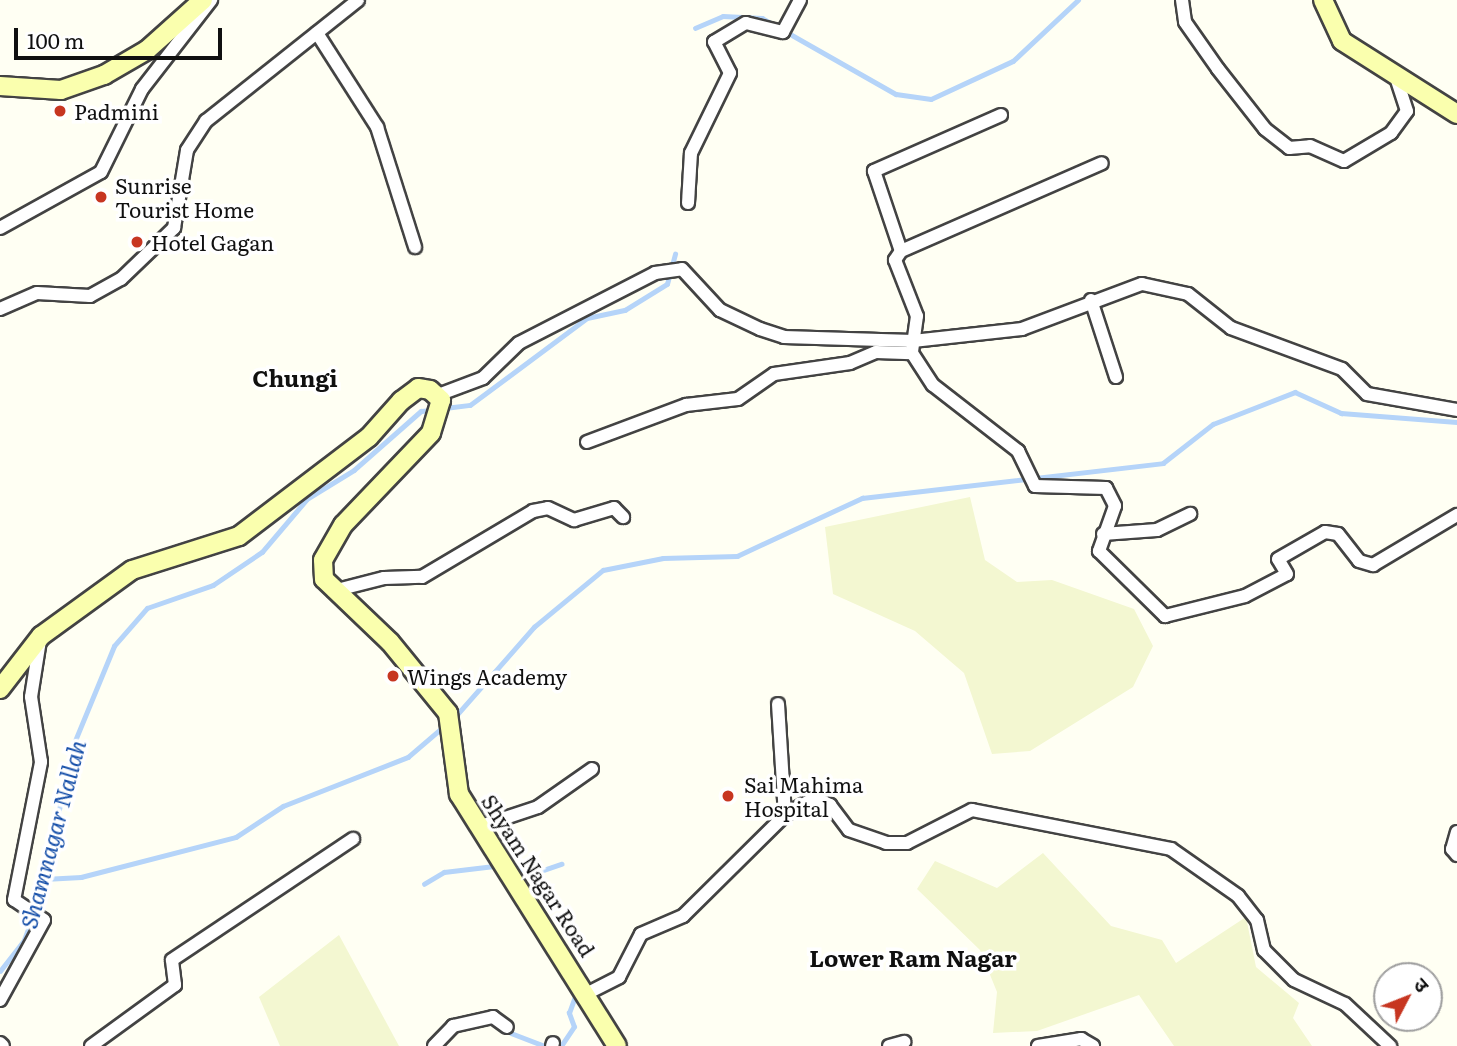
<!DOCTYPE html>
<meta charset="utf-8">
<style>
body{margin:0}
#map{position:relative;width:1457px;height:1046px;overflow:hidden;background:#fffff3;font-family:Literata,"Noto Sans Devanagari",serif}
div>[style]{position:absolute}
.farmland>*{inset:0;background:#f3f7d1}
.stream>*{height:4.5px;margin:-2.25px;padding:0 2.25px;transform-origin:2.25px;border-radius:2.25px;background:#b5d4f9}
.roads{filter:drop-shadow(2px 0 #434343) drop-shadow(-2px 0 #434343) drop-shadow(0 2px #434343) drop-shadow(0 -2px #434343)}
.street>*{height:12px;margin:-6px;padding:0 6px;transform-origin:6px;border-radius:6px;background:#fff}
.secondary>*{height:18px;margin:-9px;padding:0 9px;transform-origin:9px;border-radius:9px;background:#faffae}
.dots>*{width:19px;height:19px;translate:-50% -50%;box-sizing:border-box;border:4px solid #fff;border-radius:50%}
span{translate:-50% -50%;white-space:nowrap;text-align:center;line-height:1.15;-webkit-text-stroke:7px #fff;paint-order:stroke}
.poi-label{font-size:21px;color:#101010}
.left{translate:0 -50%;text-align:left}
.street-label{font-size:21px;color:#101010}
.neighbourhood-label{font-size:23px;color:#101010;font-weight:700}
.water-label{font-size:23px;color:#134da8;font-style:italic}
.north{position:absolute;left:1373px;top:962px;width:70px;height:70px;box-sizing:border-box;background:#fff;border:2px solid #9f9f9f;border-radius:50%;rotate:48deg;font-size:19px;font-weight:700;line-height:28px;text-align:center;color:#101010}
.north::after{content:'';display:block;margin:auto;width:24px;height:32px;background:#c73621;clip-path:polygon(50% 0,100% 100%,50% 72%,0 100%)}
.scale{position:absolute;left:14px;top:28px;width:208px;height:32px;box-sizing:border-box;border:4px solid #101010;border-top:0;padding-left:9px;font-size:21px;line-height:24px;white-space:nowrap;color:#101010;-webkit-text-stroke:5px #fff;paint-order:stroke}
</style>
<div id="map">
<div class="farmland">
<div style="clip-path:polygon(970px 497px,985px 560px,1017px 582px,1052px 580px,1134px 609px,1153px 646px,1133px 687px,1030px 751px,992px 754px,964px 673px,915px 631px,833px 594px,825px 527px)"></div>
<div style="clip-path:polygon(1043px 853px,1111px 926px,1162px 940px,1176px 963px,1246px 917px,1256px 967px,1299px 1003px,1293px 1018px,1312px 1046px,1174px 1046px,1139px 995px,1037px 1031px,993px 1033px,997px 992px,980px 950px,917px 889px,935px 861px,997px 888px)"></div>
<div style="clip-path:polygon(339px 935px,399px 1046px,280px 1046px,259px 997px)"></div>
</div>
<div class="stream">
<div style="left:695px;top:28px;width:30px;rotate:-23deg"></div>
<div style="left:723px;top:16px;width:39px;rotate:3deg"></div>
<div style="left:762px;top:18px;width:154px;rotate:29.6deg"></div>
<div style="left:896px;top:94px;width:35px;rotate:8deg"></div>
<div style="left:931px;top:99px;width:90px;rotate:-24.9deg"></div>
<div style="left:1013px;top:61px;width:89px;rotate:-43.2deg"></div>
<div style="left:445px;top:408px;width:25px;rotate:-7deg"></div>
<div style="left:470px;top:405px;width:146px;rotate:-36.6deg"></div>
<div style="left:587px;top:318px;width:39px;rotate:-12deg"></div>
<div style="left:625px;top:310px;width:49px;rotate:-31.8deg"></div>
<div style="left:667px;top:284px;width:31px;rotate:-75deg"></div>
<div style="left:454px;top:718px;width:121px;rotate:-48.7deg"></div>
<div style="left:534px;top:627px;width:89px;rotate:-39.6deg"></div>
<div style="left:603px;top:570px;width:61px;rotate:-11.3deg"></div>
<div style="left:663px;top:558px;width:74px;rotate:-1.5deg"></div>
<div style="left:737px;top:556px;width:138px;rotate:-24.9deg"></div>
<div style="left:862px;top:498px;width:303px;rotate:-6.6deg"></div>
<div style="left:1163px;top:463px;width:63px;rotate:-38deg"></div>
<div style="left:1213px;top:424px;width:88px;rotate:-21.3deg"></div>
<div style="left:1295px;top:392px;width:51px;rotate:24.5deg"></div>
<div style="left:1341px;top:413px;width:116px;rotate:4.4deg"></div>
<div style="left:512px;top:866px;width:24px;rotate:17deg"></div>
<div style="left:535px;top:873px;width:28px;rotate:-19deg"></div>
<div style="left:44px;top:879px;width:37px;rotate:-3deg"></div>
<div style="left:81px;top:877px;width:160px;rotate:-14.5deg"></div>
<div style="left:236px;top:837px;width:56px;rotate:-33.4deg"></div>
<div style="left:283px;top:806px;width:134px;rotate:-21.4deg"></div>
<div style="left:408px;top:757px;width:48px;rotate:-40.7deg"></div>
<div style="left:424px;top:884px;width:23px;rotate:-31deg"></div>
<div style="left:444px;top:872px;width:50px;rotate:-6.8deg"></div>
<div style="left:0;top:971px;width:39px;rotate:-52deg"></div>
<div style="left:24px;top:940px;width:52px;rotate:-69.8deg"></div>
<div style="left:42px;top:891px;width:146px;rotate:-78.2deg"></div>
<div style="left:72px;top:748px;width:110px;rotate:-67.6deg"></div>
<div style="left:114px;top:646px;width:50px;rotate:-49deg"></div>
<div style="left:147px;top:608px;width:70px;rotate:-19.2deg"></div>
<div style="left:213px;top:585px;width:59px;rotate:-34deg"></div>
<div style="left:262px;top:552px;width:70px;rotate:-49.7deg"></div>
<div style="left:307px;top:499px;width:55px;rotate:-31.7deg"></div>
<div style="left:354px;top:470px;width:89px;rotate:-41.4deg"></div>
<div style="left:421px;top:411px;width:11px;rotate:-5deg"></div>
<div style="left:511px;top:1033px;width:36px;rotate:21deg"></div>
<div style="left:561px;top:1046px;width:23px;rotate:-56deg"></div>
<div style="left:574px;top:1027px;width:15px;rotate:-110deg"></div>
<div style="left:569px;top:1013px;width:20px;rotate:-70deg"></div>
</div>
<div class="roads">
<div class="street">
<div style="left:1182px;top:0;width:22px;rotate:82deg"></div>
<div style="left:1185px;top:22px;width:57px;rotate:54.9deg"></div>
<div style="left:1218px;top:69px;width:76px;rotate:51.9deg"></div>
<div style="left:1265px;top:129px;width:31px;rotate:38deg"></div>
<div style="left:1289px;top:148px;width:21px;rotate:-5deg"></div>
<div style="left:1310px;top:146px;width:37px;rotate:24deg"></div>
<div style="left:1344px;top:161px;width:55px;rotate:-30.8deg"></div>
<div style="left:1391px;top:133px;width:27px;rotate:-54deg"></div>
<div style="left:1407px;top:111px;width:32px;rotate:-108deg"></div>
<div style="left:317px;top:33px;width:112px;rotate:57.4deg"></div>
<div style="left:377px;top:127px;width:126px;rotate:72.4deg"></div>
<div style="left:1001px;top:115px;width:139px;rotate:156.2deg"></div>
<div style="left:874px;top:171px;width:84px;rotate:71.4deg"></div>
<div style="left:901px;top:251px;width:11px;rotate:124deg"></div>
<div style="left:895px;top:260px;width:60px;rotate:68.6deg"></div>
<div style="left:917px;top:316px;width:37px;rotate:98deg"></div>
<div style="left:912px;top:353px;width:38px;rotate:57deg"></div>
<div style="left:933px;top:385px;width:108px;rotate:37.8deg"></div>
<div style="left:1018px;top:451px;width:39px;rotate:64deg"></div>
<div style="left:1035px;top:486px;width:71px;rotate:1.6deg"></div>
<div style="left:1106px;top:488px;width:20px;rotate:63deg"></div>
<div style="left:1115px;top:506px;width:48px;rotate:109.6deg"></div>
<div style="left:1099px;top:551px;width:93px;rotate:44.6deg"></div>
<div style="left:1165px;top:616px;width:82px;rotate:-14deg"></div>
<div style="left:1245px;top:596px;width:47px;rotate:-27.6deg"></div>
<div style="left:1287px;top:574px;width:17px;rotate:-121deg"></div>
<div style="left:1278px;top:559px;width:54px;rotate:-29.9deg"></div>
<div style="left:1325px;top:532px;width:13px;rotate:9deg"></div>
<div style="left:1338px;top:534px;width:34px;rotate:52deg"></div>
<div style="left:1359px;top:561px;width:15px;rotate:16deg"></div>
<div style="left:1373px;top:565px;width:98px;rotate:-30.8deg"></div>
<div style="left:688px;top:203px;width:50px;rotate:-86.6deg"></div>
<div style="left:691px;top:153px;width:89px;rotate:-64deg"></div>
<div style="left:730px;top:73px;width:35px;rotate:-117deg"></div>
<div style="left:714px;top:42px;width:37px;rotate:-31deg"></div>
<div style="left:746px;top:23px;width:38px;rotate:14deg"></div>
<div style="left:783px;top:32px;width:36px;rotate:-62deg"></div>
<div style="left:0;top:228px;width:115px;rotate:-29deg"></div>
<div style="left:101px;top:172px;width:93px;rotate:-63.7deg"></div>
<div style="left:142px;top:89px;width:113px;rotate:-52.2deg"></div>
<div style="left:901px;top:251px;width:219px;rotate:-23.6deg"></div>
<div style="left:1091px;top:300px;width:81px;rotate:72deg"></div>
<div style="left:0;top:309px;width:40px;rotate:-23.4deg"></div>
<div style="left:37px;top:293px;width:53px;rotate:3.2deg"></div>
<div style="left:90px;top:296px;width:35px;rotate:-29deg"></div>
<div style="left:121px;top:279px;width:74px;rotate:-43.9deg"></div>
<div style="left:174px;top:228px;width:79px;rotate:-80.5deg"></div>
<div style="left:187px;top:150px;width:35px;rotate:-57deg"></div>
<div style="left:206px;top:121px;width:194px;rotate:-38.5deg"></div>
<div style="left:438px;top:395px;width:48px;rotate:-20.7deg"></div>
<div style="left:483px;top:378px;width:50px;rotate:-44.2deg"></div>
<div style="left:519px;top:343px;width:153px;rotate:-27.2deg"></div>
<div style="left:655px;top:273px;width:27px;rotate:-8deg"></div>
<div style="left:682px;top:269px;width:56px;rotate:47.2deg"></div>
<div style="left:720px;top:310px;width:44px;rotate:25.4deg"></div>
<div style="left:760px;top:329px;width:25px;rotate:18deg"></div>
<div style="left:784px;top:337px;width:129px;rotate:1.8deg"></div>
<div style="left:913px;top:341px;width:110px;rotate:-6.3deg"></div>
<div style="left:1022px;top:329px;width:128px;rotate:-20.6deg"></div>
<div style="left:1142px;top:284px;width:47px;rotate:12.3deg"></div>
<div style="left:1188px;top:294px;width:55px;rotate:38.3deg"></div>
<div style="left:1231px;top:328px;width:118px;rotate:20.3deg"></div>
<div style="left:1342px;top:369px;width:35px;rotate:45deg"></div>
<div style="left:1367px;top:394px;width:91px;rotate:10.1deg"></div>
<div style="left:587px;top:442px;width:106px;rotate:-20.5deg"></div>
<div style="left:686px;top:405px;width:52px;rotate:-6.6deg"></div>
<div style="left:738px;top:399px;width:44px;rotate:-34.8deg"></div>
<div style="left:774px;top:374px;width:77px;rotate:-8.2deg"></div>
<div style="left:850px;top:363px;width:28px;rotate:-23deg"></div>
<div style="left:876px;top:352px;width:36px;rotate:2deg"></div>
<div style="left:1103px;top:534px;width:54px;rotate:-4.2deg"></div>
<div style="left:1157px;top:530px;width:37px;rotate:-26deg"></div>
<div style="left:333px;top:591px;width:53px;rotate:-14.3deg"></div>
<div style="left:384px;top:578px;width:38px;rotate:-2deg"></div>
<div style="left:422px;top:577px;width:129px;rotate:-30.7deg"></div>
<div style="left:533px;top:511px;width:15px;rotate:-11deg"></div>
<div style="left:548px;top:508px;width:29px;rotate:25deg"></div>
<div style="left:574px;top:520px;width:42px;rotate:-16.7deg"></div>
<div style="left:614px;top:508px;width:13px;rotate:45deg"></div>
<div style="left:778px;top:704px;width:111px;rotate:86.4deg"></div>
<div style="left:478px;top:827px;width:63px;rotate:-18.4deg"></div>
<div style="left:538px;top:807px;width:66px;rotate:-35.1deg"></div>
<div style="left:1457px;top:832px;width:18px;rotate:106deg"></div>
<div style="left:1452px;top:849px;width:8px;rotate:50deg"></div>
<div style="left:588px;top:993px;width:35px;rotate:-27deg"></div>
<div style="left:619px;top:977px;width:48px;rotate:-62.9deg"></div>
<div style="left:641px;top:934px;width:46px;rotate:-23.2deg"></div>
<div style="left:683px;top:916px;width:144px;rotate:-44.7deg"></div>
<div style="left:785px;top:815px;width:34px;rotate:-30deg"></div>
<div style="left:815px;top:798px;width:17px;rotate:25deg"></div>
<div style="left:830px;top:805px;width:31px;rotate:53deg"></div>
<div style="left:849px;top:830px;width:39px;rotate:19deg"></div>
<div style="left:886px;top:843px;width:21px"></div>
<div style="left:907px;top:843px;width:73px;rotate:-26.9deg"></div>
<div style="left:972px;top:810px;width:203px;rotate:11.1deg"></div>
<div style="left:1171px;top:849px;width:82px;rotate:35deg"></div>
<div style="left:1238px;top:896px;width:31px;rotate:52deg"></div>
<div style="left:1257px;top:920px;width:31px;rotate:77deg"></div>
<div style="left:1264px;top:950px;width:42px;rotate:45deg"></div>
<div style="left:1294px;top:980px;width:56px;rotate:25.2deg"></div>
<div style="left:1345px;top:1004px;width:62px;rotate:43deg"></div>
<div style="left:0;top:1000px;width:91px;rotate:-61.2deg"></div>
<div style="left:44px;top:920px;width:36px;rotate:-146deg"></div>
<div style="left:14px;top:900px;width:141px;rotate:-78.9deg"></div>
<div style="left:41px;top:762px;width:66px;rotate:-98.7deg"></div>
<div style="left:31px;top:697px;width:58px;rotate:-81deg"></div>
<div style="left:0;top:1043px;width:4px;rotate:45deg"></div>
<div style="left:91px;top:1046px;width:104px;rotate:-36deg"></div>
<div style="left:175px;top:985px;width:25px;rotate:-97deg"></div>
<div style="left:172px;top:960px;width:218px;rotate:-33.8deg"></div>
<div style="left:434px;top:1046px;width:28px;rotate:-46deg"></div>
<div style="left:453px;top:1026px;width:41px;rotate:-12.7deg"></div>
<div style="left:493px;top:1017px;width:17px;rotate:36deg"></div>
<div style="left:552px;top:1046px;width:3px;rotate:-72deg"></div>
<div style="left:889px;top:1046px;width:16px;rotate:-15deg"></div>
<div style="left:1038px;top:1046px;width:44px;rotate:-9.2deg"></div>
<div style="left:1081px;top:1039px;width:14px;rotate:30deg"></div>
</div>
<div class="secondary">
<div style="left:1323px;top:0;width:45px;rotate:65.1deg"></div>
<div style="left:1342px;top:41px;width:136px;rotate:32.4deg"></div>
<div style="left:0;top:86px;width:61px;rotate:3.8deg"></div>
<div style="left:61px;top:90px;width:46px;rotate:-19.2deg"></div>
<div style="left:104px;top:75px;width:50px;rotate:-30.2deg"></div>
<div style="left:147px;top:50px;width:75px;rotate:-41.8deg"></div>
<div style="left:0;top:689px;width:67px;rotate:-52.3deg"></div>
<div style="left:41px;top:636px;width:112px;rotate:-36deg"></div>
<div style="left:132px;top:570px;width:112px;rotate:-17.6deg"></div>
<div style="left:239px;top:536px;width:163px;rotate:-37.3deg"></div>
<div style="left:369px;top:437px;width:48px;rotate:-48.4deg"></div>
<div style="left:401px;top:401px;width:21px;rotate:-37deg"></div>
<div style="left:418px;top:388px;width:12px;rotate:9deg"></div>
<div style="left:430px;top:390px;width:15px;rotate:42deg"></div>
<div style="left:441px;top:400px;width:34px;rotate:107deg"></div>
<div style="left:431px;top:433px;width:127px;rotate:133.7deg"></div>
<div style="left:343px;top:525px;width:40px;rotate:119.7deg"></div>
<div style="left:323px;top:560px;width:19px;rotate:87deg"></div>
<div style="left:324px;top:579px;width:91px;rotate:43.7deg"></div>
<div style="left:390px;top:642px;width:92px;rotate:50.8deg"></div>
<div style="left:448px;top:713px;width:82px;rotate:82.3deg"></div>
<div style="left:459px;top:794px;width:297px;rotate:57.9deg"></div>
</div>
</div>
<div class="dots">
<div style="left:60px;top:111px;background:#c73621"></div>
<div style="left:101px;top:197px;background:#c73621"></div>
<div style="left:137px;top:242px;background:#c73621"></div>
<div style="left:393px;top:676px;background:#c73621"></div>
<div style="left:728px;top:796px;background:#c73621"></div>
</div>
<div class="poi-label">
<span class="left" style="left:74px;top:111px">Padmini</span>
<span class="left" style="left:115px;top:197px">Sunrise<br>Tourist Home</span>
<span class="left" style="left:151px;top:242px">Hotel Gagan</span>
<span class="left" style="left:407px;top:676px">Wings Academy</span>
<span class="left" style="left:744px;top:796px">Sai Mahima<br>Hospital</span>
</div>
<div class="street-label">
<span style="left:539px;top:875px;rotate:57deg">Shyam Nagar Road</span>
</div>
<div class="neighbourhood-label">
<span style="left:295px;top:377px">Chungi</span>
<span style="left:913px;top:957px">Lower Ram Nagar</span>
</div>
<div class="water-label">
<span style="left:52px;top:834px;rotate:-75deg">Shamnagar Nallah</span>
</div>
<div class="north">उ</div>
<div class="scale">100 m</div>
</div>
